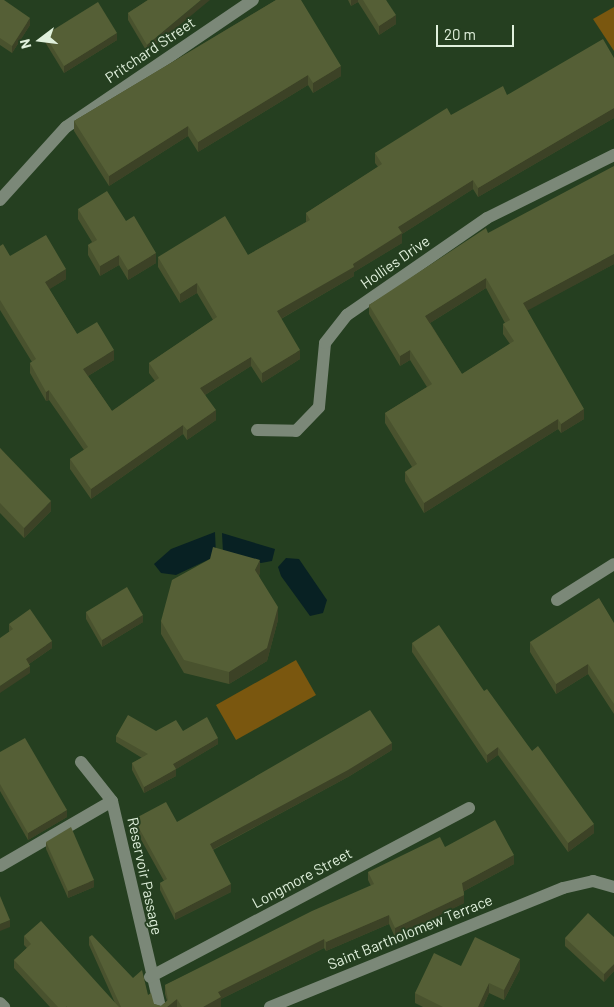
<!DOCTYPE html>
<style>
body{margin:0}
#map{position:relative;width:614px;height:1007px;overflow:hidden;background:#253f20;font-family:Barlow,sans-serif}
div>[style]{position:absolute}
.green>*{inset:0;background:#7a570f}
.water>*{inset:0;background:#082123}
.minor>*{height:12px;margin:-6px;padding:0 6px;transform-origin:6px;border-radius:6px;background:#7b8878}
.wall>*{inset:0;background:#49522e}
.shaded-wall>*{inset:0;background:#3c4226}
.building>*{inset:0;background:#555f36}
span{translate:-50% -50%;white-space:nowrap;text-align:center;line-height:1.15;-webkit-text-stroke:4px #253f20;paint-order:stroke}
.street-label{font-size:15px;color:#e0f0dc}
.north{position:absolute;left:15px;top:15px;width:50px;height:50px;-webkit-text-stroke:4px #253f20;paint-order:stroke;rotate:255deg;font-size:14px;font-weight:700;line-height:20px;text-align:center;color:#e0f0dc}
.north::after{content:'';display:block;margin:auto;width:18px;height:22px;background:#e0f0dc;clip-path:polygon(50% 0,100% 100%,50% 72%,0 100%)}
.scale{position:absolute;left:436px;top:25px;width:78px;height:22px;box-sizing:border-box;border:2px solid #e0f0dc;border-top:0;padding-left:6px;font-size:15px;line-height:18px;white-space:nowrap;color:#e0f0dc;-webkit-text-stroke:4px #253f20;paint-order:stroke}
</style>
<div id="map">
<div class="green">
<div style="clip-path:polygon(614px 7px,614px 51px,593px 19px)"></div>
<div style="clip-path:polygon(296px 660px,316px 695px,236px 740px,216px 705px)"></div>
</div>
<div class="water">
<div style="clip-path:polygon(215px 532px,216px 556px,176px 575px,161px 573px,154px 564px,171px 549px)"></div>
<div style="clip-path:polygon(222px 533px,275px 549px,272px 561px,261px 563px,223px 553px)"></div>
<div style="clip-path:polygon(286px 558px,299px 559px,327px 600px,323px 613px,310px 616px,281px 576px,278px 567px)"></div>
</div>
<div class="minor">
<div style="left:0;top:200px;width:98px;rotate:-47.9deg"></div>
<div style="left:66px;top:127px;width:226px;rotate:-34.2deg"></div>
<div style="left:257px;top:430px;width:39px;rotate:1deg"></div>
<div style="left:296px;top:431px;width:33px;rotate:-46deg"></div>
<div style="left:319px;top:407px;width:64px;rotate:-84.6deg"></div>
<div style="left:325px;top:343px;width:36px;rotate:-52deg"></div>
<div style="left:347px;top:315px;width:170px;rotate:-34.7deg"></div>
<div style="left:487px;top:218px;width:142px;rotate:-26.4deg"></div>
<div style="left:557px;top:600px;width:67px;rotate:-32.3deg"></div>
<div style="left:81px;top:762px;width:50px;rotate:51.5deg"></div>
<div style="left:112px;top:801px;width:212px;rotate:76.9deg"></div>
<div style="left:0;top:866px;width:129px;rotate:-30.1deg"></div>
<div style="left:150px;top:977px;width:361px;rotate:-27.9deg"></div>
<div style="left:0;top:1003px;width:6px;rotate:45deg"></div>
<div style="left:270px;top:1007px;width:316px;rotate:-22.1deg"></div>
<div style="left:563px;top:888px;width:31px;rotate:-13deg"></div>
<div style="left:593px;top:881px;width:22px;rotate:16deg"></div>
</div>
<div class="wall">
<div style="clip-path:polygon(0 0,30px 25px,12px 53px,0 45px)"></div>
<div style="clip-path:polygon(148px 0,147px 52px,128px 20px,128px 13px)"></div>
<div style="clip-path:polygon(276px 0,341px 76px,313px 93px,308px 85px,198px 152px,188px 136px,109px 186px,74px 131px,74px 121px)"></div>
<div style="clip-path:polygon(348px 0,386px 0,396px 24px,379px 35px,358px 2px,351px 6px)"></div>
<div style="clip-path:polygon(45px 35px,117px 40px,64px 73px,45px 42px)"></div>
<div style="clip-path:polygon(614px 58px,614px 118px,478px 197px,473px 189px,402px 234px,402px 243px,354px 272px,354px 276px,281px 319px,300px 359px,262px 383px,251px 366px,205px 395px,216px 420px,187px 440px,183px 434px,91px 499px,70px 469px,70px 459px,84px 450px,49px 400px,46px 401px,30px 373px,30px 363px,32px 362px,0 310px,0 246px,10px 256px,66px 279px,49px 289px,77px 334px,114px 360px,88px 376px,112px 411px,155px 381px,149px 373px,149px 363px,213px 320px,197px 293px,180px 303px,158px 267px,158px 257px,248px 255px,306px 222px,306px 213px,378px 167px,375px 163px,375px 153px,451px 115px)"></div>
<div style="clip-path:polygon(78px 209px,126px 221px,156px 263px,128px 280px,119px 265px,100px 276px,88px 255px,88px 245px,92px 242px,78px 219px)"></div>
<div style="clip-path:polygon(evenodd,488px 233px,614px 264px,527px 310px,584px 419px,561px 433px,558px 429px,424px 513px,405px 481px,405px 472px,412px 467px,385px 423px,385px 413px,427px 387px,410px 360px,400px 366px,369px 314px,369px 305px,488px 233px,486px 288px,505px 323px,503px 324px,503px 334px,510px 344px,462px 374px,430px 323px,486px 288px)"></div>
<div style="clip-path:polygon(0 448px,51px 511px,24px 538px,0 513px)"></div>
<div style="clip-path:polygon(260px 572px,259px 576px,278px 620px,267px 661px,229px 684px,184px 673px,161px 634px,161px 621px)"></div>
<div style="clip-path:polygon(86px 612px,143px 622px,102px 647px,86px 619px)"></div>
<div style="clip-path:polygon(614px 623px,614px 714px,588px 674px,556px 694px,530px 652px,530px 642px)"></div>
<div style="clip-path:polygon(9px 624px,52px 648px,29px 664px,30px 673px,9px 631px)"></div>
<div style="clip-path:polygon(412px 643px,484px 691px,532px 751px,594px 833px,568px 852px,498px 755px,487px 763px,412px 652px)"></div>
<div style="clip-path:polygon(156px 731px,183px 731px,218px 744px,176px 769px,176px 776px,144px 793px,132px 770px,132px 763px,142px 758px,116px 742px,116px 736px)"></div>
<div style="clip-path:polygon(392px 750px,348px 777px,213px 850px,231px 892px,175px 920px,160px 890px,160px 883px,164px 881px,134px 827px,134px 819px,177px 822px)"></div>
<div style="clip-path:polygon(0 752px,67px 817px,28px 840px,0 791px)"></div>
<div style="clip-path:polygon(46px 842px,94px 887px,68px 898px,46px 849px)"></div>
<div style="clip-path:polygon(445px 847px,514px 864px,464px 891px,464px 903px,395px 937px,389px 924px,326px 951px,324px 948px,221px 999px,221px 1006px,220px 1007px,50px 1007px,14px 968px,14px 960px,27px 948px,24px 945px,24px 936px,115px 1003px,89px 945px,89px 937px,148px 995px,154px 1004px,161px 1006px,167px 1001px,165px 994px,165px 985px,371px 886px,368px 880px,368px 872px)"></div>
<div style="clip-path:polygon(614px 937px,614px 971px,604px 982px,565px 946px,565px 938px)"></div>
<div style="clip-path:polygon(461px 966px,520px 969px,504px 1000px,489px 993px,483px 1007px,423px 1007px,415px 1003px,415px 993px)"></div>
</div>
<div class="shaded-wall">
<div style="clip-path:polygon(201px 0,210px 0,147px 52px,147px 45px)"></div>
<div style="clip-path:polygon(351px 0,358px 0,358px 2px,351px 6px)"></div>
<div style="clip-path:polygon(396px 15px,396px 24px,379px 35px,379px 26px)"></div>
<div style="clip-path:polygon(30px 18px,30px 25px,12px 53px,12px 46px)"></div>
<div style="clip-path:polygon(117px 33px,117px 40px,64px 73px,64px 66px)"></div>
<div style="clip-path:polygon(341px 66px,341px 76px,313px 93px,313px 83px)"></div>
<div style="clip-path:polygon(308px 75px,308px 85px,198px 152px,198px 142px)"></div>
<div style="clip-path:polygon(614px 108px,614px 118px,478px 197px,478px 188px)"></div>
<div style="clip-path:polygon(188px 126px,188px 136px,109px 186px,109px 176px)"></div>
<div style="clip-path:polygon(473px 180px,473px 189px,402px 234px,402px 243px,354px 272px,354px 276px,277px 321px,277px 311px,353px 264px,398px 227px)"></div>
<div style="clip-path:polygon(156px 253px,156px 263px,128px 280px,128px 270px)"></div>
<div style="clip-path:polygon(614px 254px,614px 264px,523px 313px,523px 303px)"></div>
<div style="clip-path:polygon(119px 255px,119px 265px,100px 276px,100px 266px)"></div>
<div style="clip-path:polygon(66px 269px,66px 279px,45px 292px,45px 282px)"></div>
<div style="clip-path:polygon(486px 278px,486px 288px,425px 326px,425px 316px)"></div>
<div style="clip-path:polygon(197px 283px,197px 293px,180px 303px,180px 294px)"></div>
<div style="clip-path:polygon(114px 350px,114px 360px,83px 379px,83px 369px)"></div>
<div style="clip-path:polygon(300px 350px,300px 359px,262px 383px,262px 373px)"></div>
<div style="clip-path:polygon(410px 350px,410px 360px,400px 366px,400px 356px)"></div>
<div style="clip-path:polygon(251px 357px,251px 366px,200px 398px,200px 388px)"></div>
<div style="clip-path:polygon(49px 390px,49px 400px,46px 401px,46px 392px)"></div>
<div style="clip-path:polygon(584px 409px,584px 419px,561px 433px,561px 424px)"></div>
<div style="clip-path:polygon(216px 410px,216px 420px,187px 440px,187px 430px)"></div>
<div style="clip-path:polygon(558px 419px,558px 429px,424px 513px,424px 503px)"></div>
<div style="clip-path:polygon(183px 425px,183px 434px,91px 499px,91px 489px)"></div>
<div style="clip-path:polygon(51px 501px,51px 511px,24px 538px,24px 528px)"></div>
<div style="clip-path:polygon(260px 560px,260px 572px,255px 583px,255px 570px)"></div>
<div style="clip-path:polygon(278px 607px,278px 620px,267px 661px,229px 684px,229px 672px)"></div>
<div style="clip-path:polygon(143px 615px,143px 622px,102px 647px,102px 640px)"></div>
<div style="clip-path:polygon(52px 641px,52px 648px,26px 666px,26px 659px)"></div>
<div style="clip-path:polygon(588px 664px,588px 674px,556px 694px,556px 684px)"></div>
<div style="clip-path:polygon(30px 666px,30px 673px,0 693px,0 686px)"></div>
<div style="clip-path:polygon(218px 738px,218px 744px,173px 771px,173px 764px)"></div>
<div style="clip-path:polygon(392px 743px,392px 750px,348px 777px,210px 851px,210px 844px)"></div>
<div style="clip-path:polygon(498px 747px,498px 755px,487px 763px,487px 755px)"></div>
<div style="clip-path:polygon(176px 769px,176px 776px,144px 793px,144px 787px)"></div>
<div style="clip-path:polygon(67px 810px,67px 817px,28px 840px,28px 833px)"></div>
<div style="clip-path:polygon(594px 824px,594px 833px,568px 852px,568px 843px)"></div>
<div style="clip-path:polygon(514px 855px,514px 864px,462px 892px,462px 883px)"></div>
<div style="clip-path:polygon(94px 880px,94px 887px,68px 898px,68px 891px)"></div>
<div style="clip-path:polygon(231px 884px,231px 892px,175px 920px,175px 913px)"></div>
<div style="clip-path:polygon(464px 895px,464px 903px,395px 937px,395px 928px)"></div>
<div style="clip-path:polygon(389px 915px,389px 924px,326px 951px,326px 942px)"></div>
<div style="clip-path:polygon(10px 920px,10px 927px,0 931px,0 924px)"></div>
<div style="clip-path:polygon(324px 939px,324px 948px,221px 999px,221px 1006px,220px 1007px,203px 1007px,218px 992px)"></div>
<div style="clip-path:polygon(520px 959px,520px 969px,504px 1000px,504px 990px)"></div>
<div style="clip-path:polygon(614px 964px,614px 971px,604px 982px,604px 974px)"></div>
<div style="clip-path:polygon(489px 983px,489px 993px,483px 1007px,478px 1007px)"></div>
<div style="clip-path:polygon(177px 999px,177px 1007px,167px 1007px)"></div>
</div>
<div class="building">
<div style="clip-path:polygon(0 0,4px 0,30px 18px,12px 46px,0 38px)"></div>
<div style="clip-path:polygon(148px 0,201px 0,147px 45px,128px 13px)"></div>
<div style="clip-path:polygon(276px 0,301px 0,341px 66px,313px 83px,308px 75px,198px 142px,188px 126px,109px 176px,74px 121px)"></div>
<div style="clip-path:polygon(363px 0,386px 0,396px 15px,379px 26px)"></div>
<div style="clip-path:polygon(98px 2px,117px 33px,64px 66px,45px 35px)"></div>
<div style="clip-path:polygon(603px 39px,614px 58px,614px 108px,478px 188px,473px 180px,398px 227px,402px 233px,353px 264px,354px 267px,277px 311px,300px 350px,262px 373px,251px 357px,200px 388px,216px 410px,187px 430px,183px 425px,91px 489px,70px 459px,88px 447px,49px 390px,46px 392px,30px 363px,36px 359px,0 300px,0 246px,3px 244px,10px 256px,46px 235px,66px 269px,45px 282px,77px 334px,97px 322px,114px 350px,83px 369px,112px 411px,159px 378px,149px 363px,217px 317px,197px 283px,180px 294px,158px 257px,225px 216px,248px 255px,310px 220px,306px 213px,382px 164px,375px 153px,447px 108px,451px 115px,503px 86px,507px 95px)"></div>
<div style="clip-path:polygon(evenodd,614px 166px,614px 254px,523px 303px,584px 409px,561px 424px,558px 419px,424px 503px,405px 472px,417px 464px,385px 413px,432px 384px,410px 350px,400px 356px,369px 305px,486px 228px,488px 233px,614px 166px,486px 278px,510px 320px,503px 324px,514px 341px,462px 374px,425px 316px,486px 278px)"></div>
<div style="clip-path:polygon(107px 191px,126px 221px,134px 216px,156px 253px,128px 270px,119px 255px,100px 266px,88px 245px,97px 240px,78px 209px)"></div>
<div style="clip-path:polygon(0 448px,51px 501px,24px 528px,0 503px)"></div>
<div style="clip-path:polygon(213px 547px,260px 560px,255px 570px,278px 607px,267px 648px,229px 672px,184px 660px,161px 621px,172px 580px,210px 559px)"></div>
<div style="clip-path:polygon(127px 587px,143px 615px,102px 640px,86px 612px)"></div>
<div style="clip-path:polygon(599px 598px,614px 623px,614px 704px,588px 664px,556px 684px,530px 642px)"></div>
<div style="clip-path:polygon(30px 609px,52px 641px,26px 659px,30px 666px,0 686px,0 638px,13px 629px,9px 624px)"></div>
<div style="clip-path:polygon(439px 625px,484px 691px,487px 689px,532px 751px,538px 746px,594px 824px,568px 843px,498px 747px,487px 755px,412px 643px)"></div>
<div style="clip-path:polygon(370px 710px,392px 743px,348px 770px,210px 844px,231px 884px,175px 913px,160px 883px,167px 879px,134px 819px,166px 802px,177px 822px)"></div>
<div style="clip-path:polygon(128px 715px,156px 731px,176px 720px,183px 731px,207px 717px,218px 738px,173px 764px,176px 769px,144px 787px,132px 763px,148px 754px,116px 736px)"></div>
<div style="clip-path:polygon(25px 738px,67px 810px,28px 833px,0 784px,0 752px)"></div>
<div style="clip-path:polygon(495px 820px,514px 855px,462px 883px,464px 895px,395px 928px,389px 915px,326px 942px,324px 939px,218px 992px,221px 997px,203px 1007px,182px 1007px,177px 999px,167px 1007px,121px 1007px,89px 937px,92px 935px,133px 978px,142px 970px,148px 995px,151px 993px,154px 1004px,161px 1006px,168px 1000px,165px 985px,312px 911px,374px 884px,368px 872px,440px 837px,445px 847px)"></div>
<div style="clip-path:polygon(71px 827px,94px 880px,68px 891px,46px 842px)"></div>
<div style="clip-path:polygon(0 896px,10px 920px,0 924px)"></div>
<div style="clip-path:polygon(588px 913px,614px 937px,614px 964px,604px 974px,565px 938px)"></div>
<div style="clip-path:polygon(41px 921px,119px 1007px,67px 1007px,67px 1006px,66px 1007px,58px 1007px,14px 960px,31px 944px,24px 936px)"></div>
<div style="clip-path:polygon(475px 937px,520px 959px,504px 990px,489px 983px,478px 1007px,443px 1007px,415px 993px,434px 953px,461px 966px)"></div>
</div>
<div class="street-label">
<span style="left:150px;top:50px;rotate:-34deg">Pritchard Street</span>
<span style="left:395px;top:262px;rotate:-35deg">Hollies Drive</span>
<span style="left:145px;top:876px;rotate:78deg">Reservoir Passage</span>
<span style="left:302px;top:878px;rotate:-28deg">Longmore Street</span>
<span style="left:410px;top:932px;rotate:-22deg">Saint Bartholomew Terrace</span>
</div>
<div class="north">N</div>
<div class="scale">20 m</div>
</div>
